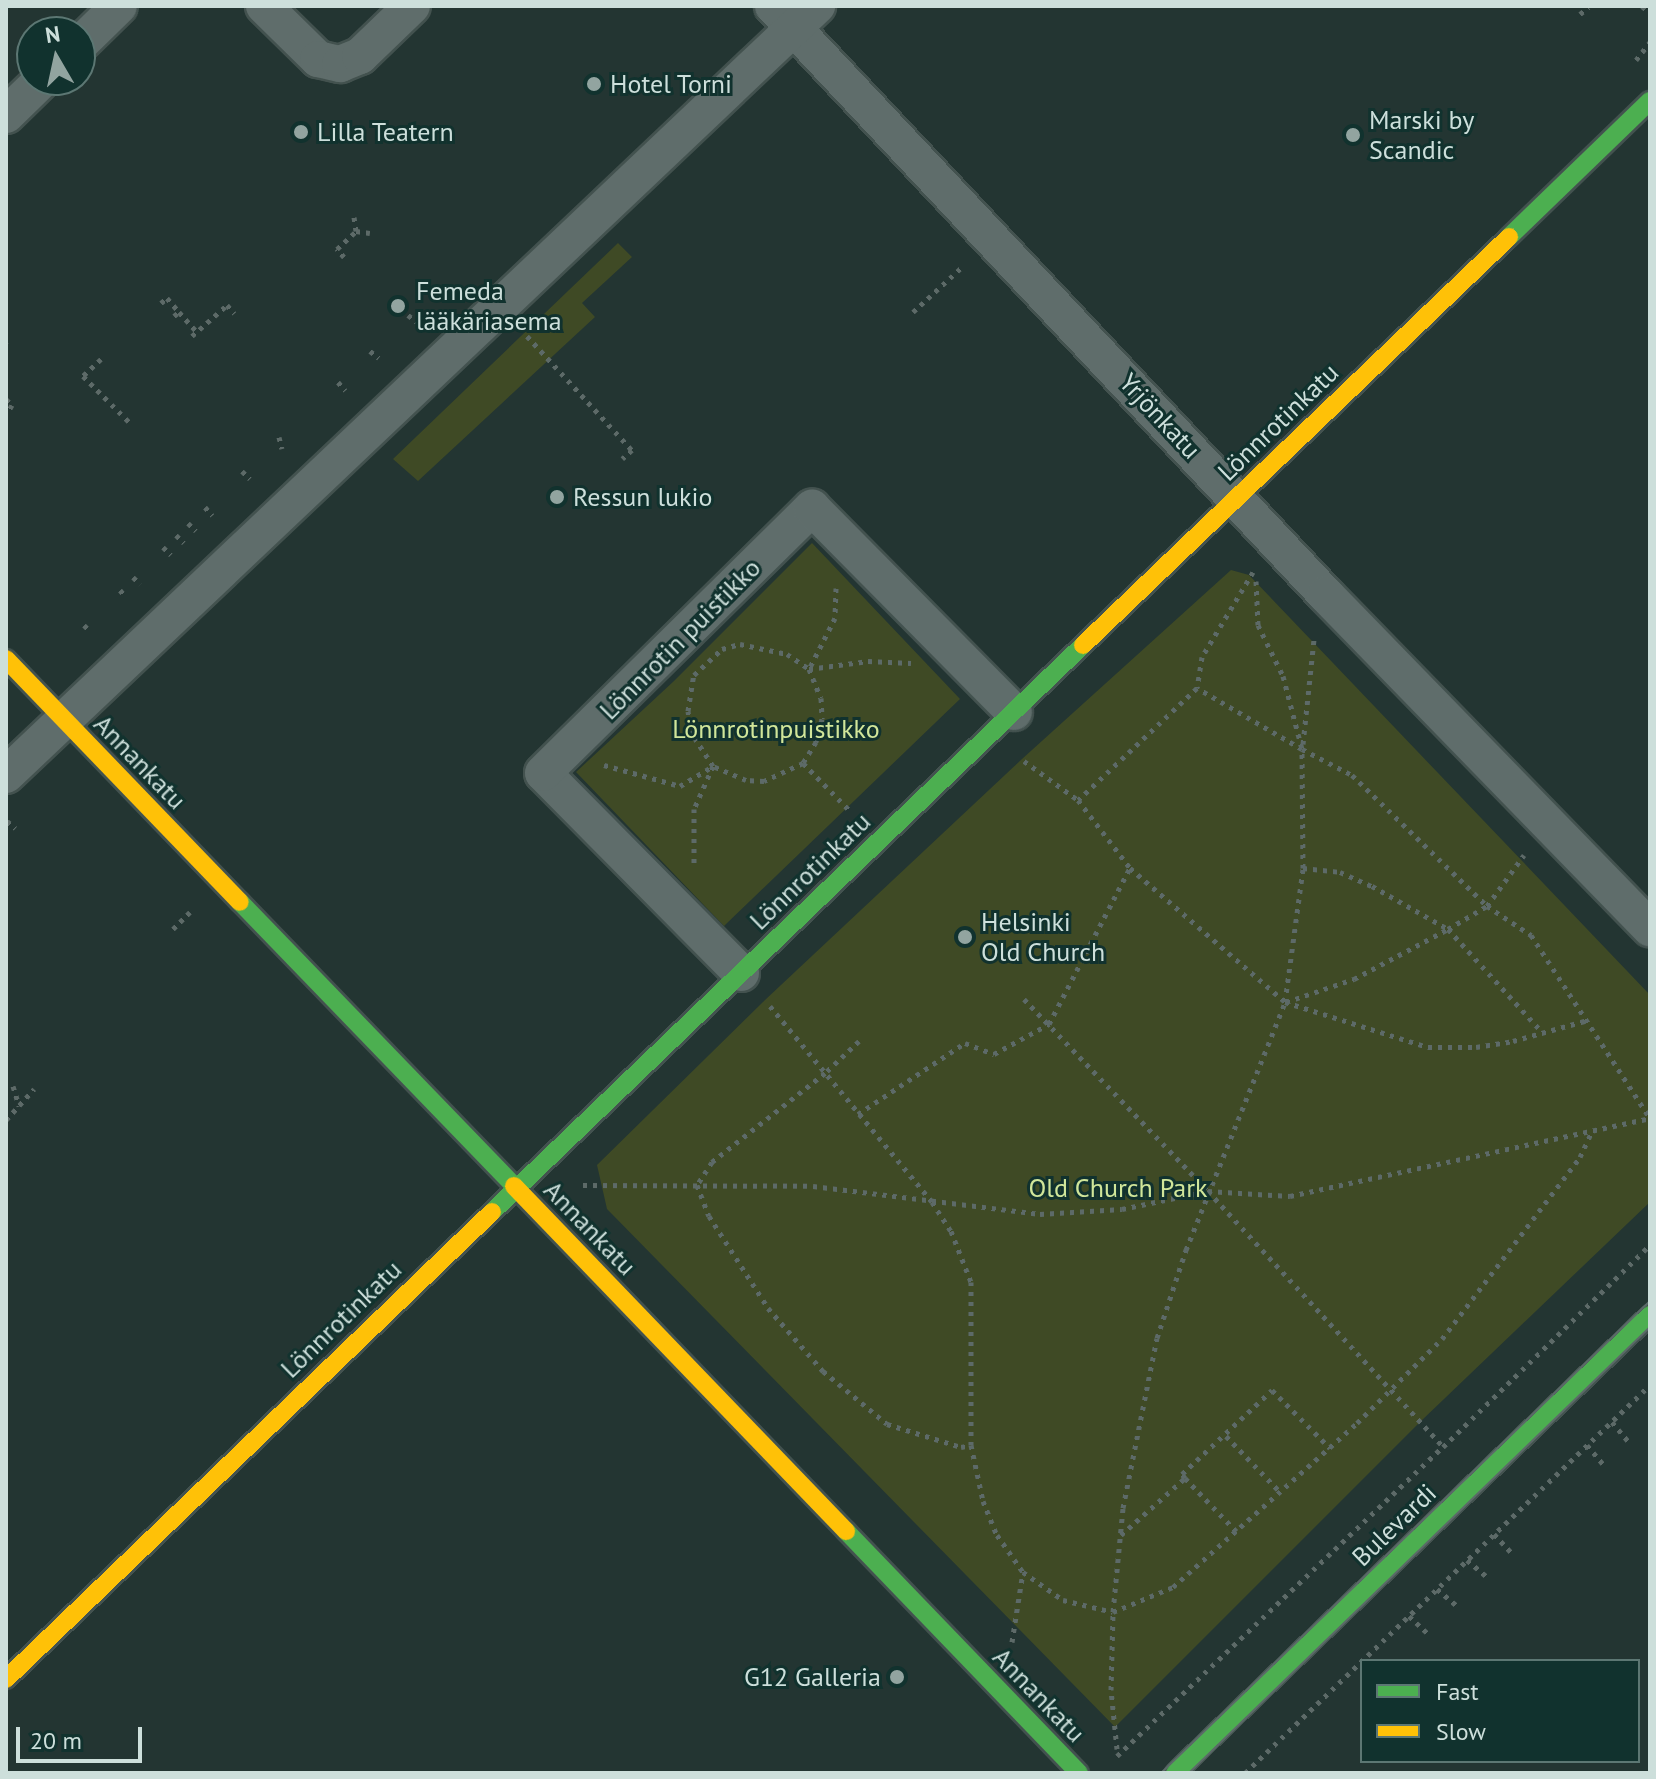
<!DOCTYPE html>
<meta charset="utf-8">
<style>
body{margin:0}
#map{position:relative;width:1656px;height:1779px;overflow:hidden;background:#233532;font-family:"PT Sans",sans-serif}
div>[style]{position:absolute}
.green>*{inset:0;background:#3f4a25}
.path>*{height:5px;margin-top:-2.5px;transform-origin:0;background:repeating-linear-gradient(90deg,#5d6a68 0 4px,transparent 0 10px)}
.roads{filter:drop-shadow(2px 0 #43524f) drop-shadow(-2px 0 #43524f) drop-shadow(0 2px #43524f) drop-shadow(0 -2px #43524f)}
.street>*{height:36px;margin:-18px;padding:0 18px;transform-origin:18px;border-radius:18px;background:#5f6d6b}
.fast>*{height:18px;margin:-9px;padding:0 9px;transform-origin:9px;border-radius:9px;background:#4caf50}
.slow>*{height:18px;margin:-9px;padding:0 9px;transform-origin:9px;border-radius:9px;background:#ffc107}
.tram>*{height:2px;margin:-1px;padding:0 1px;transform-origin:1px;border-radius:1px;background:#5b6a68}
.dots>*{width:22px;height:22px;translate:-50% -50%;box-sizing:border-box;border:4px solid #11322e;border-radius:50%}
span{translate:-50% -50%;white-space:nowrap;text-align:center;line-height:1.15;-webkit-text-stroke:6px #11322e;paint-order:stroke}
.poi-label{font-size:26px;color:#cddfdb}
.left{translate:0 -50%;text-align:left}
.right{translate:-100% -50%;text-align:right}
.street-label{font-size:26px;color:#cddfdb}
.park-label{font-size:26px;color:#d1e69a}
.frame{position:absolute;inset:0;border:8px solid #cddfdb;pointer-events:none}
.legend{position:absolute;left:1360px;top:1659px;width:280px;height:104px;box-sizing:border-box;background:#11322e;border:2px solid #5c7773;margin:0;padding:10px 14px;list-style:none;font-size:24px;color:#cddfdb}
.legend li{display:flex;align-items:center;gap:16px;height:40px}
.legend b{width:40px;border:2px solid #5c7773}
.north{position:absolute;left:16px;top:16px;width:80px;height:80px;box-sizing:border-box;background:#11322e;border:2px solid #5c7773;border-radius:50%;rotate:351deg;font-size:22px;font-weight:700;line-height:32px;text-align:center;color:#cddfdb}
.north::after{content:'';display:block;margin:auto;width:28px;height:36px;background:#92a4a0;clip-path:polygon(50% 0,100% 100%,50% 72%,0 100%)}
.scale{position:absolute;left:16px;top:1727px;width:126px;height:36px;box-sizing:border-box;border:4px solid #cddfdb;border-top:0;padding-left:10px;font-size:24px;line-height:28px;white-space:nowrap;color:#cddfdb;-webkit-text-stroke:6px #11322e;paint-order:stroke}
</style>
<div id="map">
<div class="green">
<div style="clip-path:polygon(618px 243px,632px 257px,582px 303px,595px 317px,418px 481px,393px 459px)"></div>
<div style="clip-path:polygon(812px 543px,960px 699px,724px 926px,576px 772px,674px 681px)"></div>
<div style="clip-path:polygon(1231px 570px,1249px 575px,1650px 995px,1650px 1202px,1420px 1422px,1115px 1727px,607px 1209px,597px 1165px,765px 1000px,1022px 759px)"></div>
</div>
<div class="path">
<div style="left:1642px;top:6px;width:11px;rotate:41deg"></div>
<div style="left:1580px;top:14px;width:11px;rotate:-38deg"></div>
<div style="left:32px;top:29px;width:5px;rotate:37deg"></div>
<div style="left:1636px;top:60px;width:23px;rotate:-52deg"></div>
<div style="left:356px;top:231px;width:14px;rotate:8deg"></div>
<div style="left:344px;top:257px;width:11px;rotate:-131deg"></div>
<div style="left:337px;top:249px;width:26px;rotate:-43deg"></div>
<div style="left:356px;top:231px;width:14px;rotate:-98deg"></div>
<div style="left:161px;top:303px;width:8px;rotate:-40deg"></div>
<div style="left:167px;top:298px;width:18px;rotate:49deg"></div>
<div style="left:913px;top:312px;width:68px;rotate:-42.6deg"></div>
<div style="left:408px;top:315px;width:11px;rotate:38deg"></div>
<div style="left:174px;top:316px;width:6px;rotate:-39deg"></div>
<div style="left:179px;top:312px;width:27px;rotate:48deg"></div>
<div style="left:192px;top:336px;width:47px;rotate:-41.5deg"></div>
<div style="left:227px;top:305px;width:11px;rotate:49deg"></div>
<div style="left:527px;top:336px;width:155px;rotate:47.4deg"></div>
<div style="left:632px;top:450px;width:13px;rotate:138deg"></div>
<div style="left:6px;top:342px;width:1px;rotate:90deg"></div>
<div style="left:370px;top:351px;width:11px;rotate:38deg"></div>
<div style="left:101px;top:359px;width:25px;rotate:137deg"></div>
<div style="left:83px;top:376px;width:68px;rotate:45deg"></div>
<div style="left:338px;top:382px;width:11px;rotate:49deg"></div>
<div style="left:6px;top:399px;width:8px;rotate:45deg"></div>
<div style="left:12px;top:405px;width:6px;rotate:121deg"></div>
<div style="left:279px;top:437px;width:12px;rotate:76deg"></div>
<div style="left:242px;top:471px;width:11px;rotate:45deg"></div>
<div style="left:205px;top:507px;width:11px;rotate:49deg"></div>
<div style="left:188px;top:523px;width:11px;rotate:45deg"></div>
<div style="left:176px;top:535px;width:11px;rotate:45deg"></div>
<div style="left:163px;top:547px;width:11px;rotate:45deg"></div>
<div style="left:1253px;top:572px;width:99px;rotate:121deg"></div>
<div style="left:1202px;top:657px;width:31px;rotate:99deg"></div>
<div style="left:1197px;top:688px;width:163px;rotate:136.7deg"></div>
<div style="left:1078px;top:800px;width:86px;rotate:52.6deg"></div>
<div style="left:1130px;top:868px;width:205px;rotate:40.8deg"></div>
<div style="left:1285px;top:1002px;width:150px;rotate:17.5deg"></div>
<div style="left:1428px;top:1047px;width:48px"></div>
<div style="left:1476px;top:1047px;width:37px;rotate:-9deg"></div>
<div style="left:1513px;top:1041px;width:78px;rotate:-15.6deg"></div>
<div style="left:133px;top:577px;width:10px;rotate:45deg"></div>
<div style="left:1256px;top:581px;width:44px;rotate:87.4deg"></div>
<div style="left:1258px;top:625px;width:57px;rotate:63.9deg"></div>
<div style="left:1283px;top:676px;width:75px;rotate:75.4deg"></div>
<div style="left:1302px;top:749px;width:56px;rotate:27.5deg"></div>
<div style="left:1352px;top:775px;width:188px;rotate:44.1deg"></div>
<div style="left:1487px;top:906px;width:53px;rotate:33.4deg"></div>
<div style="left:1531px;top:935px;width:218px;rotate:57deg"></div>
<div style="left:836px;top:588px;width:30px;rotate:92deg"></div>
<div style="left:835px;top:618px;width:57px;rotate:117deg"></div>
<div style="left:809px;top:669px;width:60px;rotate:-7.7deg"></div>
<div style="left:868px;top:661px;width:43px;rotate:2.7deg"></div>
<div style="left:120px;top:590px;width:9px;rotate:49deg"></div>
<div style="left:84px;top:625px;width:8px;rotate:45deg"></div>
<div style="left:740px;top:644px;width:48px;rotate:12deg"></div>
<div style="left:787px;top:654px;width:27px;rotate:34deg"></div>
<div style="left:809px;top:669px;width:31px;rotate:68deg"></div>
<div style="left:821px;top:698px;width:21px;rotate:87deg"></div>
<div style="left:822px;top:719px;width:24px;rotate:105deg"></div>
<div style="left:816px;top:742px;width:25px;rotate:122deg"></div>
<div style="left:803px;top:763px;width:43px;rotate:155.2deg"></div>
<div style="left:764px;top:781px;width:18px;rotate:-177deg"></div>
<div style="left:746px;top:780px;width:36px;rotate:-157deg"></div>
<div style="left:713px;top:766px;width:38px;rotate:-123deg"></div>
<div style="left:692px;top:734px;width:23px;rotate:-100deg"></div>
<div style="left:688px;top:711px;width:36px;rotate:-81deg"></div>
<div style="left:694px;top:675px;width:38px;rotate:-43deg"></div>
<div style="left:722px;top:649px;width:19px;rotate:-16deg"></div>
<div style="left:1303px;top:744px;width:106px;rotate:-84deg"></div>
<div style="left:1024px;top:761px;width:67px;rotate:35.8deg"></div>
<div style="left:803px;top:763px;width:67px;rotate:45.6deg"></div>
<div style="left:604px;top:765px;width:79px;rotate:15.4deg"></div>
<div style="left:680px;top:786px;width:39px;rotate:-31deg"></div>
<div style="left:713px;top:766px;width:47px;rotate:113.8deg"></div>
<div style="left:694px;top:809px;width:58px;rotate:90deg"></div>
<div style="left:7px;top:821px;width:11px;rotate:41deg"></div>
<div style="left:1303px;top:868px;width:37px;rotate:6deg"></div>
<div style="left:1340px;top:872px;width:35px;rotate:24deg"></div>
<div style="left:1372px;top:886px;width:87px;rotate:29.5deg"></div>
<div style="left:1448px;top:929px;width:45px;rotate:-30.5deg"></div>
<div style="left:1487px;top:906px;width:63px;rotate:-54deg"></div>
<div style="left:173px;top:929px;width:24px;rotate:-45deg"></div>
<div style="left:1024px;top:999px;width:266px;rotate:46.2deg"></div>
<div style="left:1208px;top:1191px;width:348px;rotate:47.4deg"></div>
<div style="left:1286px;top:1002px;width:72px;rotate:-18.7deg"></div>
<div style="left:1354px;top:979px;width:106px;rotate:-28deg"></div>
<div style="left:1448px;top:929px;width:139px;rotate:47.6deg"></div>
<div style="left:770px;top:1006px;width:254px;rotate:50.4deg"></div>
<div style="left:932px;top:1202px;width:35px;rotate:57deg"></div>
<div style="left:951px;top:1231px;width:55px;rotate:68.6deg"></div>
<div style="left:971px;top:1282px;width:163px;rotate:90deg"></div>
<div style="left:971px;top:1445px;width:57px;rotate:77.9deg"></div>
<div style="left:983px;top:1501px;width:37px;rotate:68deg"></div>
<div style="left:997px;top:1535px;width:45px;rotate:54.9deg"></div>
<div style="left:1023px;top:1572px;width:49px;rotate:35deg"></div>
<div style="left:1063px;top:1600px;width:51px;rotate:13.5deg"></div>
<div style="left:1113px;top:1612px;width:104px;rotate:-84.5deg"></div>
<div style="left:1123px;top:1508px;width:173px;rotate:-78.7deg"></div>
<div style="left:1157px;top:1338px;width:93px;rotate:-71.8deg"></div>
<div style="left:1186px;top:1250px;width:267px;rotate:-68.2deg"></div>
<div style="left:1285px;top:1002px;width:135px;rotate:-82.3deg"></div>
<div style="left:1303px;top:868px;width:119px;rotate:-90.5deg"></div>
<div style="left:1302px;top:749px;width:121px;rotate:-149.8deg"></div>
<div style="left:859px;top:1041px;width:47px;rotate:136.7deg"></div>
<div style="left:825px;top:1073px;width:144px;rotate:141.8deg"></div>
<div style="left:712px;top:1162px;width:27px;rotate:123deg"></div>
<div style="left:697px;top:1185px;width:33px;rotate:69deg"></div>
<div style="left:709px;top:1216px;width:109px;rotate:57.3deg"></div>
<div style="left:768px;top:1308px;width:84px;rotate:48.9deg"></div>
<div style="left:823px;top:1371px;width:83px;rotate:39.6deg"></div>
<div style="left:887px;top:1424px;width:77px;rotate:17.3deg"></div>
<div style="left:961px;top:1447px;width:10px;rotate:-11deg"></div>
<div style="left:13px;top:1086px;width:21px;rotate:73deg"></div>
<div style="left:858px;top:1114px;width:128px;rotate:-33.6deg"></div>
<div style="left:965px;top:1043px;width:31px;rotate:21deg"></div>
<div style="left:994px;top:1054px;width:63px;rotate:-28.6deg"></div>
<div style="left:1049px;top:1024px;width:176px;rotate:-62.6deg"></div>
<div style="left:6px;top:1120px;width:42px;rotate:-47.9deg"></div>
<div style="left:583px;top:1185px;width:230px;rotate:0.2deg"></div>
<div style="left:813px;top:1186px;width:229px;rotate:7deg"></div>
<div style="left:1040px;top:1214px;width:82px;rotate:-3.5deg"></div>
<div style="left:1122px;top:1209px;width:88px;rotate:-11.8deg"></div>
<div style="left:1208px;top:1191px;width:82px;rotate:3.5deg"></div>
<div style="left:1290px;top:1196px;width:368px;rotate:-12.2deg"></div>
<div style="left:1612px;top:1422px;width:26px;rotate:50deg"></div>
<div style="left:1226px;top:1436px;width:78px;rotate:46deg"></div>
<div style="left:1587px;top:1445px;width:26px;rotate:50deg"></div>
<div style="left:1185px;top:1478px;width:74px;rotate:46.1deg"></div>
<div style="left:1494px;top:1534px;width:26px;rotate:47deg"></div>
<div style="left:1121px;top:1535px;width:86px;rotate:-41.7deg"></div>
<div style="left:1185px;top:1478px;width:5px;rotate:-127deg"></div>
<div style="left:1182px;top:1474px;width:123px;rotate:-43deg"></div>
<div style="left:1272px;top:1390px;width:82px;rotate:45deg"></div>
<div style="left:1467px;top:1560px;width:26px;rotate:40deg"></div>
<div style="left:1437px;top:1589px;width:26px;rotate:40deg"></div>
<div style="left:1409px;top:1616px;width:26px;rotate:43deg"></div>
<div style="left:1012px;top:1642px;width:71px;rotate:-81.1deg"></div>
<div style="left:1117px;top:1749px;width:59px;rotate:-95.8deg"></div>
<div style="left:1111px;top:1690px;width:78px;rotate:-88.5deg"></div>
<div style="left:1113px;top:1612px;width:65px;rotate:-22.6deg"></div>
<div style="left:1173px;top:1587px;width:246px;rotate:-41.7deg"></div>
<div style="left:1357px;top:1423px;width:120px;rotate:-44.7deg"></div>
<div style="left:1442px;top:1339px;width:228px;rotate:-52.8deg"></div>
<div style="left:1580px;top:1157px;width:29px;rotate:-65deg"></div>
<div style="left:1117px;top:1756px;width:449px;rotate:-43.5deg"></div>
<div style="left:1443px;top:1447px;width:289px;rotate:-44.3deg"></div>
<div style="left:1245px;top:1773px;width:561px;rotate:-43.77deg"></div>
</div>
<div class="roads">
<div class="street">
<div style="left:264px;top:6px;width:76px;rotate:44.5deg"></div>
<div style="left:318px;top:59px;width:23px;rotate:13deg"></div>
<div style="left:340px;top:64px;width:22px;rotate:-22deg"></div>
<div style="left:360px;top:56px;width:72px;rotate:-43.9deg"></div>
<div style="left:773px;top:6px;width:808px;rotate:46.81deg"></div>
<div style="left:1326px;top:595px;width:465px;rotate:45.8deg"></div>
<div style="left:80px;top:44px;width:54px;rotate:-44.3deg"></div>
<div style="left:6px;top:115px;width:50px;rotate:-44.2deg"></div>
<div style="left:6px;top:775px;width:1118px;rotate:-43.48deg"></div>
<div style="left:741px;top:973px;width:281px;rotate:-134.7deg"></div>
<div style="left:543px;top:773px;width:378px;rotate:-44.6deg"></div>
<div style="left:812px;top:508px;width:287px;rotate:45.3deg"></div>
</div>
<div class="fast">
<div style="left:1509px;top:237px;width:196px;rotate:-44deg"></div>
<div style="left:240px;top:902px;width:395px;rotate:46deg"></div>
<div style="left:492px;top:1212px;width:819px;rotate:-43.81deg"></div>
<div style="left:846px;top:1531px;width:336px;rotate:46.1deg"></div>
<div style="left:1175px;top:1773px;width:660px;rotate:-43.96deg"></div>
</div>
<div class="slow">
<div style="left:1083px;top:645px;width:590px;rotate:-43.76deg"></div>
<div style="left:6px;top:659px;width:337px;rotate:46.1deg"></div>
<div style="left:514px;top:1186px;width:479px;rotate:46.1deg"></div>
<div style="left:6px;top:1679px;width:674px;rotate:-43.86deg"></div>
</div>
</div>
<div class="tram">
<div style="left:1161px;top:1773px;width:680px;rotate:-43.99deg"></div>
<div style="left:1189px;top:1773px;width:641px;rotate:-44.05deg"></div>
</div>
<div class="dots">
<div style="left:594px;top:84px;background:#92a4a0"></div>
<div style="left:301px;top:132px;background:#92a4a0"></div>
<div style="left:1353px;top:135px;background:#92a4a0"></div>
<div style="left:398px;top:306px;background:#92a4a0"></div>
<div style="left:557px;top:497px;background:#92a4a0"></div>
<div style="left:965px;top:937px;background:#92a4a0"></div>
<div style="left:897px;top:1677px;background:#92a4a0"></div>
</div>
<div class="poi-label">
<span class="left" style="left:610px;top:84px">Hotel Torni</span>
<span class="left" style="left:1369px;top:135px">Marski by<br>Scandic</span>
<span class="left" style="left:317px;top:132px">Lilla Teatern</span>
<span class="left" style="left:416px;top:306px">Femeda<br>lääkäriasema</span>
<span class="left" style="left:573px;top:497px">Ressun lukio</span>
<span class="left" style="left:981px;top:937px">Helsinki<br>Old Church</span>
<span class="right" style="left:881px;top:1677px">G12 Galleria</span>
</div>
<div class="street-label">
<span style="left:1160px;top:416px;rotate:47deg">Yrjönkatu</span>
<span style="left:1278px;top:422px;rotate:-44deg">Lönnrotinkatu</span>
<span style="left:680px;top:639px;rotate:-45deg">Lönnrotin puistikko</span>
<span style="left:140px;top:762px;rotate:46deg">Annankatu</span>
<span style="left:810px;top:871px;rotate:-44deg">Lönnrotinkatu</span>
<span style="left:590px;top:1228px;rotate:46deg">Annankatu</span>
<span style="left:341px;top:1319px;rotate:-44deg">Lönnrotinkatu</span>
<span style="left:1394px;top:1525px;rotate:-44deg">Bulevardi</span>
<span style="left:1039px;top:1695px;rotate:46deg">Annankatu</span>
</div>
<div class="park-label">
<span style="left:776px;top:729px">Lönnrotinpuistikko</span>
<span style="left:1118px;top:1188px">Old Church Park</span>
</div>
<div class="frame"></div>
<ul class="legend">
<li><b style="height:10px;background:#4caf50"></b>Fast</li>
<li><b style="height:10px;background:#ffc107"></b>Slow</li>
</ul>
<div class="north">N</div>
<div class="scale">20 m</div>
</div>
